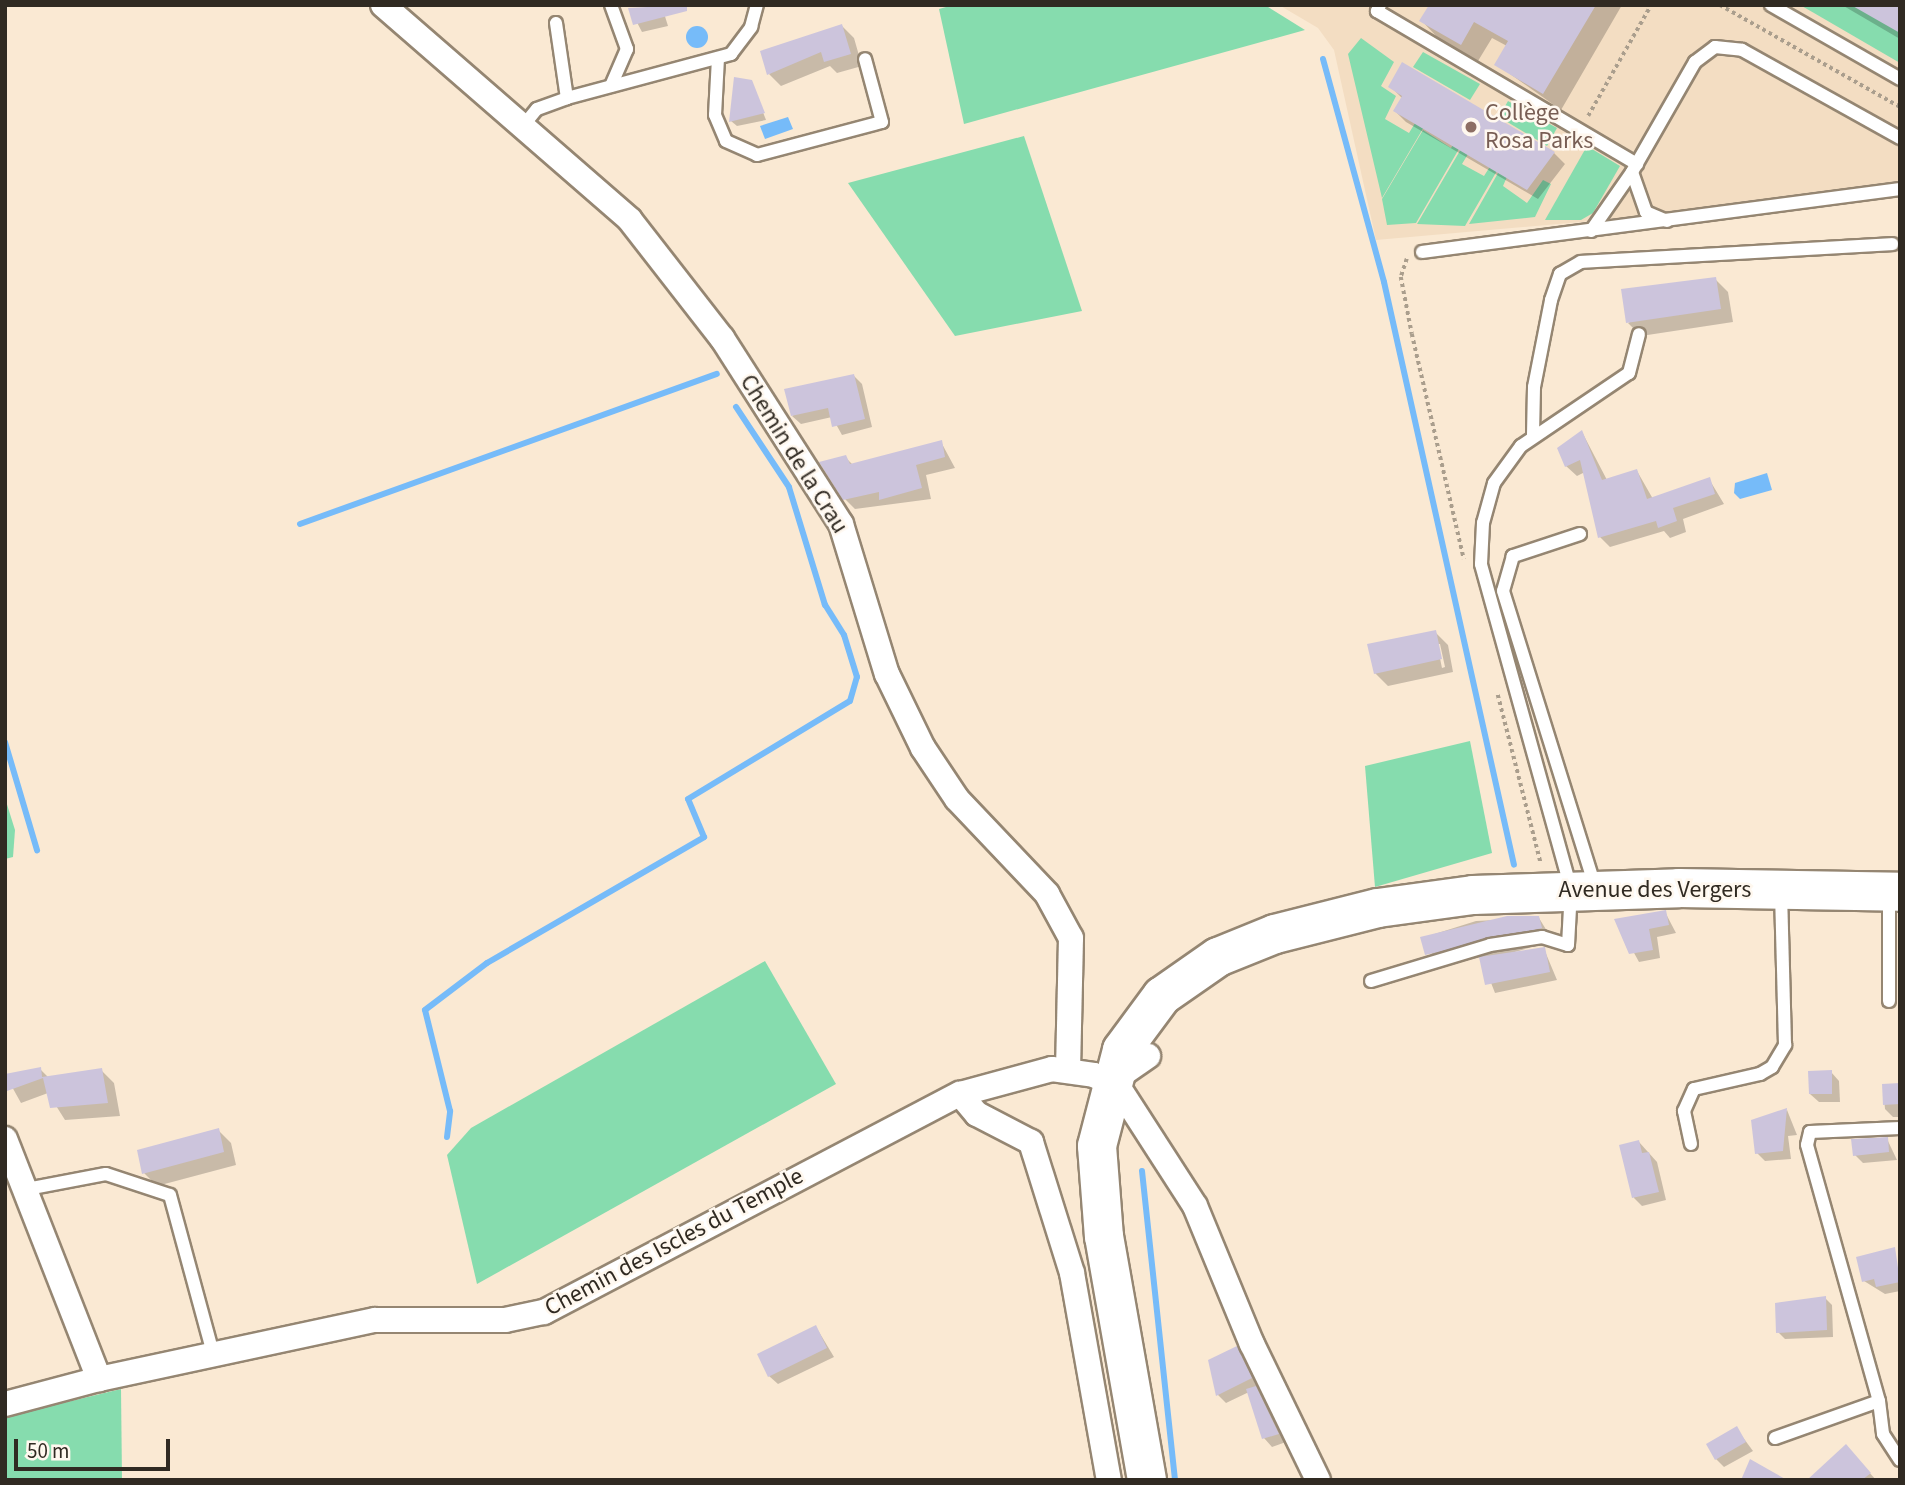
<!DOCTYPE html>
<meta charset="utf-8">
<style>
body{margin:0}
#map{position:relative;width:1905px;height:1485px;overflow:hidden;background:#fae9d3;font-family:"Source Sans 3",sans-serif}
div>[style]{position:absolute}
.built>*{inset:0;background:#f3ddc2}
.green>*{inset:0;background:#86dcae}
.water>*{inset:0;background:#76bbf9}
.round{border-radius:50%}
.shadow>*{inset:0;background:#0003}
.stream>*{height:6px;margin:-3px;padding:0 3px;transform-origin:3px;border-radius:3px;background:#76bbf9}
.building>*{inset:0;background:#ccc4dc}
.path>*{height:3.5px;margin-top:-1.75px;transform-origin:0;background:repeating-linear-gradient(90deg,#aa9e8d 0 3.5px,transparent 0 7px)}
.roads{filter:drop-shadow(2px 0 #958672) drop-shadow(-2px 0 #958672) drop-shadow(0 2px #958672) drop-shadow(0 -2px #958672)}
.lane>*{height:12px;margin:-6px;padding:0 6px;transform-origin:6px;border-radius:6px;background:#fff}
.street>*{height:24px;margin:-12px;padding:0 12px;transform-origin:12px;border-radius:12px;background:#fff}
.primary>*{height:38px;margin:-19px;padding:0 19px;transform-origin:19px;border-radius:19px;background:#fff}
.dots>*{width:19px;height:19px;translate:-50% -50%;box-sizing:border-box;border:4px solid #fff8ef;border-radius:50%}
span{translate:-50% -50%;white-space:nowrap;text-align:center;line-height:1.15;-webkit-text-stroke:5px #fff8ef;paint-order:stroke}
.education-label{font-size:24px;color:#785e54}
.left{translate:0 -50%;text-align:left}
.street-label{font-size:24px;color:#302a22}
.frame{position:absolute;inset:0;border:7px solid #302a22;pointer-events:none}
.scale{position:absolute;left:14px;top:1439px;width:156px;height:32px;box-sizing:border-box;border:4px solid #302a22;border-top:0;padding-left:9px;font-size:21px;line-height:24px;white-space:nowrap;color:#302a22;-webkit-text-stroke:5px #fff8ef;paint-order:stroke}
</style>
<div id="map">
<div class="built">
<div style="clip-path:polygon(1279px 5px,1900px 5px,1900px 194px,1376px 240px,1334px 50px,1318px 28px)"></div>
</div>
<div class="green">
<div style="clip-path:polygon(953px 5px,1265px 5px,1305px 30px,964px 124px,939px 9px)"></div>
<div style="clip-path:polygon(1800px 5px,1900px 5px,1900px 63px,1814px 13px)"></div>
<div style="clip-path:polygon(1361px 38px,1394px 62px,1381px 86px,1396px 96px,1385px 119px,1409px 133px,1423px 110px,1431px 115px,1382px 198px,1348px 54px)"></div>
<div style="clip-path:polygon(1423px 52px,1480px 84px,1470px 100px,1413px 67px)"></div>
<div style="clip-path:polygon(1508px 101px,1557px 128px,1547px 146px,1499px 117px)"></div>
<div style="clip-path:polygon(1423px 130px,1451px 148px,1461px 132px,1467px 135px,1416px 223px,1387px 225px,1382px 199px)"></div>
<div style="clip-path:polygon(1024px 136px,1082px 311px,955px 336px,848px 183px)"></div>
<div style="clip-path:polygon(1468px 137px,1476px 141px,1462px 164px,1484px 176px,1498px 154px,1505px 157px,1465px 226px,1417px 224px)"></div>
<div style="clip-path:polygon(1587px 146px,1620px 166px,1593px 213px,1581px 220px,1545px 220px)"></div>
<div style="clip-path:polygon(1506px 159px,1513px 163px,1503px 186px,1527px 203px,1543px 180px,1551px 184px,1535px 217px,1469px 224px)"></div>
<div style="clip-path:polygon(1470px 741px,1492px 853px,1375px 887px,1365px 766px)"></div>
<div style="clip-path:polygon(5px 798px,15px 830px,13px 857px,5px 859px)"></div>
<div style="clip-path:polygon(765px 961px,836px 1084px,477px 1284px,447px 1155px,471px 1128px)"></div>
<div style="clip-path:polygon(121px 1389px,122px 1480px,5px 1480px,5px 1417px)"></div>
</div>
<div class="water">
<div class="round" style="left:686px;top:26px;width:22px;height:22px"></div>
<div style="clip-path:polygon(788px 117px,793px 129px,765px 139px,760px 126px)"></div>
<div style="clip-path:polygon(1767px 473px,1772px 490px,1740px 499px,1734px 493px,1735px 483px)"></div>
</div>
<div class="shadow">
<div style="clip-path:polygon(684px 5px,663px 10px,668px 26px,642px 32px,630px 9px)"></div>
<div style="clip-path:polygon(1431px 5px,1622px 5px,1561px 110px,1496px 64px,1507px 46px,1492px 38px,1478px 61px,1438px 38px,1422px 21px)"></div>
<div style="clip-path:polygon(1842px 5px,1900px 5px,1900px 39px)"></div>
<div style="clip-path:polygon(842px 26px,854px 38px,862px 66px,837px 73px,830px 66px,781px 86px,769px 74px)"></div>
<div style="clip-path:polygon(751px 82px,766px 120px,737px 126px,731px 121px)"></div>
<div style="clip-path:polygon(1390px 86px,1554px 153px,1565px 164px,1538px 199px,1406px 122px,1395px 111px,1402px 98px)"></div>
<div style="clip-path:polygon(1715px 279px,1728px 292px,1733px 322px,1641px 336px,1628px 323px)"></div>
<div style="clip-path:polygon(854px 376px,862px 384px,872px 427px,842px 435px,832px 417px,801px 424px,792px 416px)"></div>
<div style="clip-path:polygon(1582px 432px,1607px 480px,1637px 471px,1653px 499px,1709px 479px,1724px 504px,1683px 519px,1686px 532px,1670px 538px,1664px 531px,1610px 547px,1600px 537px,1585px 472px,1577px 476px,1566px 466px)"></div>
<div style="clip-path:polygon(941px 442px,955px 468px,926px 475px,931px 499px,855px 509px,845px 499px,845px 457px,853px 465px)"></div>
<div style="clip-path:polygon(evenodd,1435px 632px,1448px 645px,1453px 672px,1388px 686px,1375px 673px,1435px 632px,1437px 644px,1440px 644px,1445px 667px,1442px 668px,1437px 644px)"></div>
<div style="clip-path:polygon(1665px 912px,1676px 933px,1657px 937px,1660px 958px,1639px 962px,1616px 920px)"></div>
<div style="clip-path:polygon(1539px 918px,1553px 941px,1501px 956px,1544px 949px,1557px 980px,1495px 993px,1481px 957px,1440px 967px,1422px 938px,1476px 921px)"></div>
<div style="clip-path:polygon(40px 1069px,49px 1078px,101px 1070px,114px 1083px,120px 1116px,65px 1120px,48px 1093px,21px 1103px,6px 1076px)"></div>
<div style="clip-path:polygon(1831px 1072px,1839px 1081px,1840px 1102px,1819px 1102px,1810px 1094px)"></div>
<div style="clip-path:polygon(1900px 1085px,1900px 1117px,1893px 1117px,1885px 1109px,1883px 1086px)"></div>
<div style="clip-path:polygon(1787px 1110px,1797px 1135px,1788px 1136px,1791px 1159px,1765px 1161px,1757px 1153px)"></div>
<div style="clip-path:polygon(218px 1130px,231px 1143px,236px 1165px,157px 1186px,144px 1173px)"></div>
<div style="clip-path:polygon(1887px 1139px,1897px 1160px,1863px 1163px,1855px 1155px)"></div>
<div style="clip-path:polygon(1639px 1142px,1657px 1162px,1666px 1200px,1642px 1206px,1634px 1198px)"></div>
<div style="clip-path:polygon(1894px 1249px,1900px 1291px,1885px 1294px,1864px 1281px)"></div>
<div style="clip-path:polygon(1825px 1298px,1832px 1305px,1833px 1337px,1785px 1339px,1778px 1332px)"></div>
<div style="clip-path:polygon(816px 1327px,834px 1357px,778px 1384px,769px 1376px)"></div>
<div style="clip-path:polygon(1237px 1349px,1245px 1357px,1286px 1442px,1272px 1447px,1264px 1438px,1249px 1392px,1226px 1403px,1218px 1395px,1210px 1361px)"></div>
<div style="clip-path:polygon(1736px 1428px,1753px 1451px,1724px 1467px,1716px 1459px)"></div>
<div style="clip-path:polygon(1853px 1454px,1876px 1480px,1815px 1480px)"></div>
</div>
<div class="stream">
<div style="left:1323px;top:59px;width:231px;rotate:74.7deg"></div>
<div style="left:1384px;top:282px;width:597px;rotate:77.43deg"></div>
<div style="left:300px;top:524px;width:443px;rotate:-19.8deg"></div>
<div style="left:5px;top:742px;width:113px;rotate:73.5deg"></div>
<div style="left:447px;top:1137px;width:26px;rotate:-83deg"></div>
<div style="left:450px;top:1111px;width:104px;rotate:-103.9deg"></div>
<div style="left:425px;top:1010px;width:78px;rotate:-37.2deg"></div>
<div style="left:487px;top:963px;width:251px;rotate:-30.1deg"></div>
<div style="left:704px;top:837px;width:41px;rotate:-112.8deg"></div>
<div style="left:688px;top:799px;width:189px;rotate:-31.2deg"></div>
<div style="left:850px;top:701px;width:25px;rotate:-74deg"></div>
<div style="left:857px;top:677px;width:44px;rotate:-107.2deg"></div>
<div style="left:844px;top:635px;width:36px;rotate:-122deg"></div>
<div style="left:825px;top:605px;width:123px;rotate:-107deg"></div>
<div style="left:789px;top:487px;width:96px;rotate:-123.5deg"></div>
<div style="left:1142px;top:1171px;width:311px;rotate:83.9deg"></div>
</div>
<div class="building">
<div style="clip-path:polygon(687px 5px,687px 11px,633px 25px,628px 8px)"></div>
<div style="clip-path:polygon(1429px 5px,1596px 5px,1543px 94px,1494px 65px,1508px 41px,1474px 22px,1461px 45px,1419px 21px)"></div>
<div style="clip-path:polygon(1851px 5px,1900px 5px,1900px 33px)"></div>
<div style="clip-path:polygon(842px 24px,851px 54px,824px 62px,821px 52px,767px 75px,760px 51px)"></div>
<div style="clip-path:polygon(1402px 62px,1555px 152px,1527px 190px,1393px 111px,1402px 96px,1388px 87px)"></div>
<div style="clip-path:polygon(734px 77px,752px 80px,765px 113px,729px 122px)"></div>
<div style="clip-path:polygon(1716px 277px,1721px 309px,1626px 323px,1621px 289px)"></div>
<div style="clip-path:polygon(854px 374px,865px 419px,832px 427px,828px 408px,791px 416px,784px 389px)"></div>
<div style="clip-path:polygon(1582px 430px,1602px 480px,1637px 469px,1647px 499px,1710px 477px,1715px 494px,1673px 508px,1677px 521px,1658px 528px,1656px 521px,1598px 538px,1580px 460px,1565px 467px,1557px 448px)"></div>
<div style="clip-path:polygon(942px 440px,945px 457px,916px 465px,922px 488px,879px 500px,879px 492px,843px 500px,819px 462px,846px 455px,850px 464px)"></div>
<div style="clip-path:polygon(1436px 630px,1442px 659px,1374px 674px,1367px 644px)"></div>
<div style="clip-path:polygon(1666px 910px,1669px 925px,1649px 929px,1653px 950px,1629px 954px,1614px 919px)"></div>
<div style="clip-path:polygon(1507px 916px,1539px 916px,1542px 928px,1425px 955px,1420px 937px)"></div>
<div style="clip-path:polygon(1545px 947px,1550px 972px,1485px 985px,1479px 957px)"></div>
<div style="clip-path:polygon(41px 1067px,42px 1077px,102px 1068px,108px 1103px,50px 1108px,43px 1078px,7px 1091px,5px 1074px)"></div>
<div style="clip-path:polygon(1832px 1070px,1832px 1094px,1809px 1094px,1808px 1071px)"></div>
<div style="clip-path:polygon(1900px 1083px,1900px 1104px,1883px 1105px,1882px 1084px)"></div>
<div style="clip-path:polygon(1787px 1108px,1783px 1151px,1755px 1154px,1751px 1120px)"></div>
<div style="clip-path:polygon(219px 1128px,224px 1152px,142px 1174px,137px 1150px)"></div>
<div style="clip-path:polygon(1888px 1137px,1889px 1152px,1853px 1156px,1851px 1139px)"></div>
<div style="clip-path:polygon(1639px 1140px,1642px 1153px,1649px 1152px,1659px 1192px,1632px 1198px,1619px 1145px)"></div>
<div style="clip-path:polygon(1895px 1247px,1900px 1282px,1876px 1287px,1874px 1279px,1862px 1282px,1856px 1257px)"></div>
<div style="clip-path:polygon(1826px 1296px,1827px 1330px,1776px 1333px,1775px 1303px)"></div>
<div style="clip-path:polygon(816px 1325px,827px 1348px,768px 1377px,757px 1354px)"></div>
<div style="clip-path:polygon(1237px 1346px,1252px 1378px,1216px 1396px,1208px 1360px)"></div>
<div style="clip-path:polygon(1256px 1386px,1279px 1434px,1262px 1439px,1246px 1389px)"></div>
<div style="clip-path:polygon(1737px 1426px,1746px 1442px,1715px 1460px,1706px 1444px)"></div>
<div style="clip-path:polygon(1846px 1444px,1871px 1473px,1862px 1480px,1807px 1480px)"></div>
<div style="clip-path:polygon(1750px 1459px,1787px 1480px,1741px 1480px)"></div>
</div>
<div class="path">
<div style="left:1720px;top:5px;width:207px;rotate:29.5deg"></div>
<div style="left:1588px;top:116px;width:128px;rotate:-60.4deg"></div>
<div style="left:1407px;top:259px;width:19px;rotate:108deg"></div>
<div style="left:1401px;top:277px;width:58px;rotate:79.1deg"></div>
<div style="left:1412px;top:334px;width:231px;rotate:77deg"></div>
<div style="left:1498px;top:695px;width:174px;rotate:75.7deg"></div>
</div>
<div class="roads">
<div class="lane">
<div style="left:611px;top:5px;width:47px;rotate:70deg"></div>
<div style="left:627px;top:49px;width:40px;rotate:113.4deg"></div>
<div style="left:1380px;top:5px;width:7px;rotate:117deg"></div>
<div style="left:1377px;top:11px;width:302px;rotate:30.5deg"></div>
<div style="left:1771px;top:5px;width:149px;rotate:29.8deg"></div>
<div style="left:556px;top:23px;width:76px;rotate:81.7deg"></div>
<div style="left:718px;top:58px;width:57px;rotate:93deg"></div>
<div style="left:715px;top:115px;width:28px;rotate:67deg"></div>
<div style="left:726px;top:141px;width:34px;rotate:24deg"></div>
<div style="left:757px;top:155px;width:129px;rotate:-14.8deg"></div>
<div style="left:882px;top:122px;width:65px;rotate:-105.1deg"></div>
<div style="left:523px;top:126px;width:22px;rotate:-51deg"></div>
<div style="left:537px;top:109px;width:32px;rotate:-20deg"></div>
<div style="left:567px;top:98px;width:170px;rotate:-15deg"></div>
<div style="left:731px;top:54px;width:34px;rotate:-53deg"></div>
<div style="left:751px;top:27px;width:23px;rotate:-75deg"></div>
<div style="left:1667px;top:221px;width:23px;rotate:-157deg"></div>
<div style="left:1646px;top:212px;width:42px;rotate:-109.3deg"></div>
<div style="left:1632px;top:172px;width:127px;rotate:-60.2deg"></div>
<div style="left:1695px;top:62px;width:25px;rotate:-37deg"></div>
<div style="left:1715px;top:47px;width:27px;rotate:6deg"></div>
<div style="left:1742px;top:50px;width:181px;rotate:29.1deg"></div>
<div style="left:1591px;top:231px;width:72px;rotate:-55.2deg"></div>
<div style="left:1422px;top:252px;width:482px;rotate:-7.5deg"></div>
<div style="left:1533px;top:435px;width:48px;rotate:-88.8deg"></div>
<div style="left:1534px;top:387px;width:89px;rotate:-78.9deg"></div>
<div style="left:1551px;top:300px;width:28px;rotate:-71deg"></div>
<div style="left:1560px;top:274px;width:24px;rotate:-30deg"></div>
<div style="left:1581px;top:262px;width:312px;rotate:-3.3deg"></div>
<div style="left:1580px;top:534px;width:71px;rotate:161.8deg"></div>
<div style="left:1513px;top:556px;width:36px;rotate:106deg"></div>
<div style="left:1503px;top:591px;width:309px;rotate:72.7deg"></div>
<div style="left:1889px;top:896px;width:105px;rotate:90deg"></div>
<div style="left:1371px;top:981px;width:124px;rotate:-16.8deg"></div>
<div style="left:1490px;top:945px;width:53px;rotate:-8.7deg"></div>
<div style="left:1542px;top:937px;width:27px;rotate:17deg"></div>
<div style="left:1568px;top:945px;width:56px;rotate:-86.9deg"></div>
<div style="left:1571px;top:889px;width:337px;rotate:-105.5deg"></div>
<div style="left:1481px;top:564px;width:41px;rotate:-87.2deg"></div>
<div style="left:1483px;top:523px;width:41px;rotate:-74.6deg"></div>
<div style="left:1494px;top:483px;width:46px;rotate:-53.9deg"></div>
<div style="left:1521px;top:446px;width:130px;rotate:-34.1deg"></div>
<div style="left:1629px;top:373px;width:40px;rotate:-75.6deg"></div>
<div style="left:1900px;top:1128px;width:90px;rotate:177.5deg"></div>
<div style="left:1810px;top:1132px;width:13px;rotate:103deg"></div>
<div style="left:1807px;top:1145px;width:266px;rotate:74.3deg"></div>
<div style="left:1879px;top:1401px;width:33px;rotate:83deg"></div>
<div style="left:1883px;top:1434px;width:31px;rotate:57deg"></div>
<div style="left:1691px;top:1144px;width:34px;rotate:-102deg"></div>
<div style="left:1684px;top:1111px;width:24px;rotate:-66deg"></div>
<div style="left:1694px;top:1089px;width:68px;rotate:-12.8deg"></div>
<div style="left:1760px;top:1074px;width:14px;rotate:-30deg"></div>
<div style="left:1772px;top:1067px;width:26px;rotate:-59deg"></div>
<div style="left:1785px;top:1045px;width:151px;rotate:-91.5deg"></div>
<div style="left:27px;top:1189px;width:80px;rotate:-10.8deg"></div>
<div style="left:106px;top:1174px;width:67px;rotate:18.2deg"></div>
<div style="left:170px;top:1195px;width:161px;rotate:74.8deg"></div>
<div style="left:1775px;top:1438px;width:110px;rotate:-19.6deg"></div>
</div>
<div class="street">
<div style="left:383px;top:5px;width:327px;rotate:41deg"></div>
<div style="left:630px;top:220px;width:150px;rotate:52.1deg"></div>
<div style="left:722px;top:338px;width:221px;rotate:57.4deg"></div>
<div style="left:841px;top:524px;width:157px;rotate:73deg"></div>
<div style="left:887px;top:674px;width:82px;rotate:64.1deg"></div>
<div style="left:923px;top:748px;width:61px;rotate:56.3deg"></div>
<div style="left:957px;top:799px;width:131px;rotate:46.5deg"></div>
<div style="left:1047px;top:894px;width:50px;rotate:61.4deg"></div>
<div style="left:1071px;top:938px;width:131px;rotate:91.3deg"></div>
<div style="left:1112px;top:1081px;width:44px;rotate:-34.8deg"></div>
<div style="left:960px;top:1094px;width:26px;rotate:50deg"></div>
<div style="left:977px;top:1114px;width:61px;rotate:27.4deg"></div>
<div style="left:1031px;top:1142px;width:137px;rotate:72.6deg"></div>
<div style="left:1072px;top:1273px;width:210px;rotate:79.9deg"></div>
<div style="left:5px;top:1139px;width:258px;rotate:68.6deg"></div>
<div style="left:99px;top:1379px;width:282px;rotate:-12.1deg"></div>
<div style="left:375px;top:1320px;width:130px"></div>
<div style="left:505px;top:1320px;width:40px;rotate:-12deg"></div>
<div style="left:544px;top:1312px;width:470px;rotate:-27.7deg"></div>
<div style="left:960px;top:1094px;width:95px;rotate:-15.2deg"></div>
<div style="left:1052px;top:1069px;width:42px;rotate:8.1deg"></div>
<div style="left:1094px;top:1075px;width:28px;rotate:27deg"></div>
<div style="left:1119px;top:1088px;width:140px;rotate:57.2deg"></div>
<div style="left:1195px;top:1206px;width:149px;rotate:67.6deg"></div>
<div style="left:1252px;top:1344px;width:151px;rotate:64.1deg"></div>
<div style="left:5px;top:1404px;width:97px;rotate:-14.9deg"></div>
</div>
<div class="primary">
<div style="left:1147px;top:1480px;width:247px;rotate:-100deg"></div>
<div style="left:1104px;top:1237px;width:91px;rotate:-94.4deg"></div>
<div style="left:1097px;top:1146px;width:99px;rotate:-75.4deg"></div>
<div style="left:1122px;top:1050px;width:67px;rotate:-53.5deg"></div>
<div style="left:1162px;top:996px;width:68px;rotate:-34.9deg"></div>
<div style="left:1218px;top:957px;width:61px;rotate:-22deg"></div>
<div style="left:1275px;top:934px;width:106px;rotate:-14.2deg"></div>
<div style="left:1378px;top:908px;width:96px;rotate:-7.8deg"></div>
<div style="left:1473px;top:895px;width:206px;rotate:-1.9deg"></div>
<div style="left:1679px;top:888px;width:221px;rotate:1deg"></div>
</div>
</div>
<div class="dots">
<div style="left:1471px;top:127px;background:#8d6e63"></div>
</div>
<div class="education-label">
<span class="left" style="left:1485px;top:127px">Collège<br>Rosa Parks</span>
</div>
<div class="street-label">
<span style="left:794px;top:454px;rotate:58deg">Chemin de la Crau</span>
<span style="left:1655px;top:890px">Avenue des Vergers</span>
<span style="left:674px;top:1242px;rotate:-28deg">Chemin des Iscles du Temple</span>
</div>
<div class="frame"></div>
<div class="scale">50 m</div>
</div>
